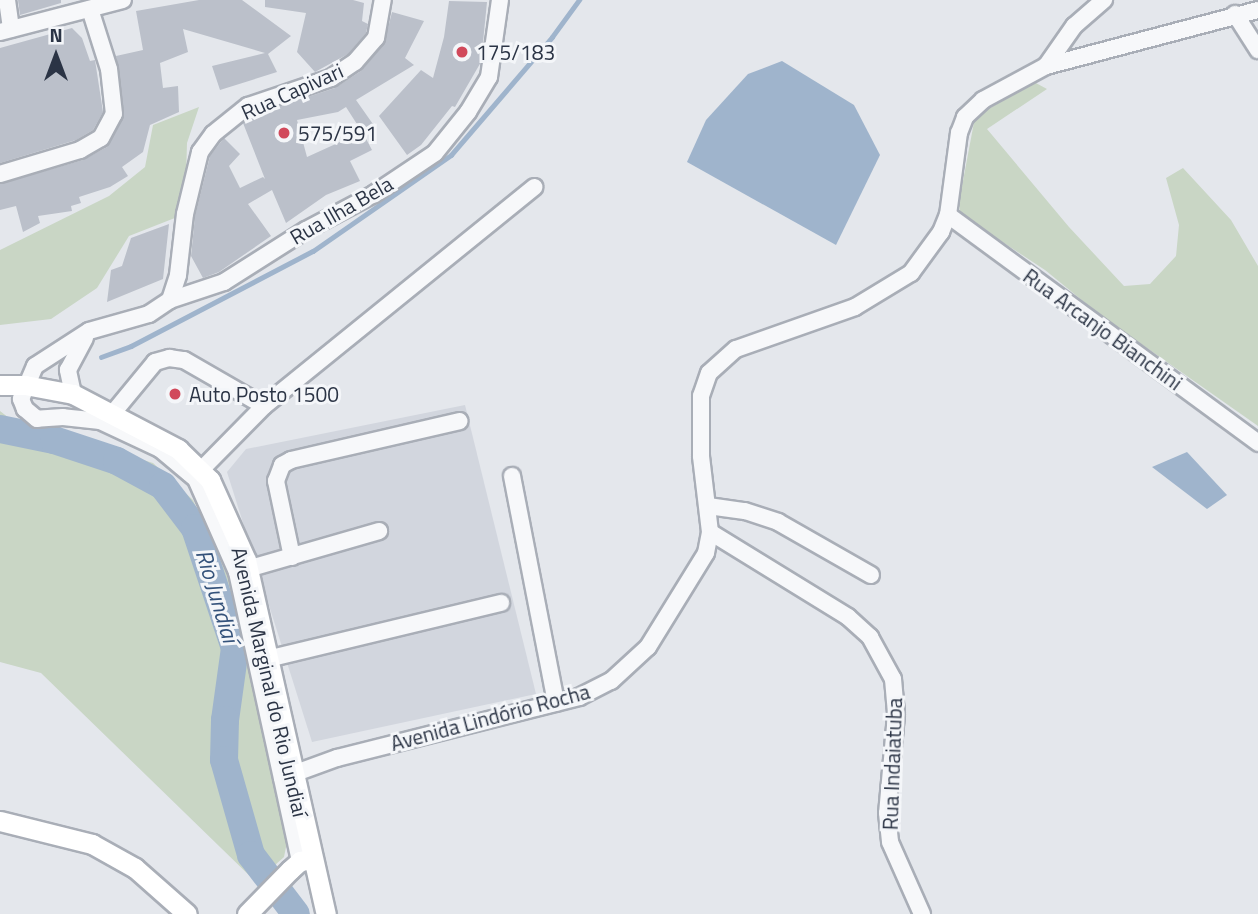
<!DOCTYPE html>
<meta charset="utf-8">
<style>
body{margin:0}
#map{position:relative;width:1258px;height:914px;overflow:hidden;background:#e4e7ec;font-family:"Titillium Web",sans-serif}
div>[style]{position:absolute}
.built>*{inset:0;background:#d2d6de}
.green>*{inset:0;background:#c9d6c5}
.water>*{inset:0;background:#9fb4cc}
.stream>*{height:4.5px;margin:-2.25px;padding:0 2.25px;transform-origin:2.25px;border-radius:2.25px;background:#9fb4cc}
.river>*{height:28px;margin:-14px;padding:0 14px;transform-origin:14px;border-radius:14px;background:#9fb4cc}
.building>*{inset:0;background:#bbc0ca}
.roads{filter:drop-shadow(2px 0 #a9aeb7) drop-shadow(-2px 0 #a9aeb7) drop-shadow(0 2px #a9aeb7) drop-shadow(0 -2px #a9aeb7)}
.minor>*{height:16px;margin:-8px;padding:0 8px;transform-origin:8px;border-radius:8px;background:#f7f8fa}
.major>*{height:19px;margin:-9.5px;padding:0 9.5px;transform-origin:9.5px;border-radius:9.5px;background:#fff}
.dots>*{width:19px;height:19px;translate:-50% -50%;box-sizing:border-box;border:4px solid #f4f6f9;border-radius:50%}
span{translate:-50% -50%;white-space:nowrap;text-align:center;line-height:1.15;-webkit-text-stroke:6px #f4f6f9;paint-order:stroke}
.poi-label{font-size:21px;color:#2b3445}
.left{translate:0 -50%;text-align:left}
.street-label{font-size:21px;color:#2b3445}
.water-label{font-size:23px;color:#34527a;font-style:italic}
.north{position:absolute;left:21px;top:21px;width:70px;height:70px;-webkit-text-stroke:5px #f4f6f9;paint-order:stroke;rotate:0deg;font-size:19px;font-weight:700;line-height:28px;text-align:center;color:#2b3445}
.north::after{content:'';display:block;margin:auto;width:24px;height:32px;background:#2b3445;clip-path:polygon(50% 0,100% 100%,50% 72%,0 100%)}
</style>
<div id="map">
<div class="built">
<div style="clip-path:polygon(465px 405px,536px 694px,312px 742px,227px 472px,246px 449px)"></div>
</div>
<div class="green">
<div style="clip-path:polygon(1034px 82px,1047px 89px,987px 129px,1069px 227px,1124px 286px,1150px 284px,1176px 256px,1179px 225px,1166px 178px,1183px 168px,1231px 220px,1258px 266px,1258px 426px,1100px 315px,1045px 270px,960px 214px,959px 202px,975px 117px)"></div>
<div style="clip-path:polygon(199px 107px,187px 143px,185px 214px,129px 236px,97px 288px,51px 319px,0 325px,0 250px,109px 196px,145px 167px,153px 125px)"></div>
<div style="clip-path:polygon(0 411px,9px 418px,153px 463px,193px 500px,237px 597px,287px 842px,284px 857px,256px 882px,41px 673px,0 662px)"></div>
</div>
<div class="water">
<div style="clip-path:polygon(782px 61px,854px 105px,880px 155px,836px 245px,687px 162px,706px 120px,748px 74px)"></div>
<div style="clip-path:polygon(1187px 452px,1227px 495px,1207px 509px,1152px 467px)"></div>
</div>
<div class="stream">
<div style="left:101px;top:357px;width:32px;rotate:-20deg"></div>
<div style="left:131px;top:346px;width:205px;rotate:-27.6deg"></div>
<div style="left:313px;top:251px;width:168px;rotate:-34.8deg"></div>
<div style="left:451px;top:155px;width:155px;rotate:-49.4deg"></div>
<div style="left:552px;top:37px;width:46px;rotate:-53.9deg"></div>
</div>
<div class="river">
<div style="left:0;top:429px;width:55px;rotate:11.5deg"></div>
<div style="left:54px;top:440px;width:66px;rotate:18.4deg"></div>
<div style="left:117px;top:461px;width:52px;rotate:28.5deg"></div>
<div style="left:163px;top:486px;width:53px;rotate:52.7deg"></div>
<div style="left:195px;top:528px;width:126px;rotate:71.6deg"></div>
<div style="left:235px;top:648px;width:73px;rotate:97.9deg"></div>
<div style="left:225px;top:720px;width:40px;rotate:91.4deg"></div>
<div style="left:224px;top:760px;width:99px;rotate:74.1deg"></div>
<div style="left:251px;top:855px;width:74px;rotate:52.7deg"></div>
</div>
<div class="building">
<div style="clip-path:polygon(18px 0,61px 0,61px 3px,20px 15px)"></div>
<div style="clip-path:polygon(199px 0,242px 0,291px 36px,268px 54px,277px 72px,220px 90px,212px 66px,265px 53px,183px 29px,188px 52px,160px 63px,163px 88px,178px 86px,179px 112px,150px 125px,143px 152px,122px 167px,128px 176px,110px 187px,79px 197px,81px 203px,71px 206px,72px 211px,38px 216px,40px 223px,23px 232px,16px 206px,0 210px,0 184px,83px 160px,107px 147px,124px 114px,116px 56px,143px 50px,136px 11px)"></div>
<div style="clip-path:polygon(265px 0,353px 0,364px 3px,362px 21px,368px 24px,366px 33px,348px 54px,315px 72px,297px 52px,306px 13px,265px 7px)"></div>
<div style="clip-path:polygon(449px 1px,487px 2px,481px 62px,455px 107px,452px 106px,421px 145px,407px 155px,379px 116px,421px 70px,433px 78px,444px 37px)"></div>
<div style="clip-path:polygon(evenodd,392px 12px,424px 21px,405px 58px,414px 65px,356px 100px,375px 127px,363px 133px,372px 150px,350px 161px,360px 181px,326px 195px,286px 223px,272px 190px,248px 204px,271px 236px,219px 272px,203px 278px,191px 256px,195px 216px,210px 156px,224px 138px,240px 154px,229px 166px,240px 188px,263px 177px,265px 179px,243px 123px,253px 115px,335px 88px,361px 71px,384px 44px,392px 12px,346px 107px,362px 132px,307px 157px,297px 120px,338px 112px,346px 107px)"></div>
<div style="clip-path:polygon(72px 28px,82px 38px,90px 61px,95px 60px,103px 112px,93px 130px,76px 140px,0 163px,0 48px)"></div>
<div style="clip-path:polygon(169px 224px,163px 279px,107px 302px,111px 270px,122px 266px,131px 238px)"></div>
</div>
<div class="roads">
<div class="minor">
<div style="left:7px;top:0;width:29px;rotate:82deg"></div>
<div style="left:1235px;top:14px;width:43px;rotate:57.4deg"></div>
<div style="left:0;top:32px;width:127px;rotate:-14.6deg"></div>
<div style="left:1046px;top:66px;width:49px;rotate:-55deg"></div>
<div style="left:1074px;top:26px;width:40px;rotate:-41deg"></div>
<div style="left:0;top:174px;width:84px;rotate:-16.7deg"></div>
<div style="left:80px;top:150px;width:24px;rotate:-30deg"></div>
<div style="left:101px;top:138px;width:27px;rotate:-62deg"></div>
<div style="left:114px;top:114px;width:45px;rotate:-96.3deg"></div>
<div style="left:109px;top:69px;width:63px;rotate:-107.6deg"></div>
<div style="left:948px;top:215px;width:385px;rotate:36.3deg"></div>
<div style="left:170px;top:300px;width:26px;rotate:-72deg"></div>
<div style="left:178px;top:275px;width:61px;rotate:-83.5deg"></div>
<div style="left:185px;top:214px;width:64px;rotate:-76.4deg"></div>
<div style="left:200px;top:152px;width:22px;rotate:-54deg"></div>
<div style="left:213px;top:134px;width:45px;rotate:-38.7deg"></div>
<div style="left:248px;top:106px;width:88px;rotate:-18.6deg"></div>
<div style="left:331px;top:78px;width:29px;rotate:-34deg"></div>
<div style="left:355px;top:62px;width:32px;rotate:-49deg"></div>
<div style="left:376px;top:38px;width:39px;rotate:-80deg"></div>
<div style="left:73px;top:394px;width:25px;rotate:-102deg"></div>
<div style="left:68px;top:370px;width:36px;rotate:-62deg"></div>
<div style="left:102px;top:420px;width:13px;rotate:-32deg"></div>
<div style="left:113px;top:413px;width:66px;rotate:-50.5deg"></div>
<div style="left:155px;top:362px;width:15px;rotate:-16deg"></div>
<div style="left:169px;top:358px;width:15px;rotate:8deg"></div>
<div style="left:184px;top:360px;width:92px;rotate:29.9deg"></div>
<div style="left:189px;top:473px;width:11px;rotate:-10deg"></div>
<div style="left:200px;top:471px;width:91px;rotate:-45.4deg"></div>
<div style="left:264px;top:406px;width:348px;rotate:-39deg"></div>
<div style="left:512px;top:476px;width:231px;rotate:79deg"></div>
<div style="left:708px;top:506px;width:37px;rotate:8deg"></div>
<div style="left:745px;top:511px;width:35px;rotate:18deg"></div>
<div style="left:778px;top:522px;width:107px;rotate:29.7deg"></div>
<div style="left:710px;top:532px;width:162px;rotate:31.6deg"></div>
<div style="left:848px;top:617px;width:30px;rotate:42deg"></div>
<div style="left:870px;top:637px;width:48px;rotate:61.3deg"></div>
<div style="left:893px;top:679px;width:36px;rotate:85deg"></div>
<div style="left:896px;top:715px;width:98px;rotate:95.2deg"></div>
<div style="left:887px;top:813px;width:29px;rotate:84deg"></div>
<div style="left:890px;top:842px;width:79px;rotate:66deg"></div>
<div style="left:292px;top:557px;width:78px;rotate:-101.9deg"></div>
<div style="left:276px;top:481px;width:17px;rotate:-69deg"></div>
<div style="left:282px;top:465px;width:10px;rotate:-29deg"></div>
<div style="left:291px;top:460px;width:173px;rotate:-13deg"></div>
<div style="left:237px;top:572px;width:148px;rotate:-16.1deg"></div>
<div style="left:259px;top:661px;width:249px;rotate:-13.5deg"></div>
<div style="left:282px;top:778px;width:59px;rotate:-20deg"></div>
<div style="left:337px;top:758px;width:250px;rotate:-14.1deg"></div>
<div style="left:579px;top:697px;width:36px;rotate:-27deg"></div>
<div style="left:611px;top:681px;width:50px;rotate:-42.6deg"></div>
<div style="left:648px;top:647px;width:110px;rotate:-58.3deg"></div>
<div style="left:706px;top:553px;width:21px;rotate:-79deg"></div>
<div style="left:710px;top:532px;width:77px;rotate:-96.8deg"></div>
<div style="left:701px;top:456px;width:60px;rotate:-90deg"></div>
<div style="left:701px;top:396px;width:24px;rotate:-71deg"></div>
<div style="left:709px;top:373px;width:36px;rotate:-42deg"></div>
<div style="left:736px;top:349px;width:126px;rotate:-19.4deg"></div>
<div style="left:855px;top:307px;width:66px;rotate:-31.3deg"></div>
<div style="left:911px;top:273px;width:51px;rotate:-53.8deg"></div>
<div style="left:941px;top:232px;width:18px;rotate:-68deg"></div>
<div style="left:948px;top:215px;width:83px;rotate:-82.4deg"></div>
<div style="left:959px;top:133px;width:17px;rotate:-69deg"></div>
<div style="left:965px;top:117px;width:25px;rotate:-43deg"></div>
<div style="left:983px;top:100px;width:72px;rotate:-28.4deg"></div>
<div style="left:1046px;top:66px;width:219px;rotate:-14.8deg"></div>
<div style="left:300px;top:861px;width:296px;rotate:-102.3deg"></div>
<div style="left:237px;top:572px;width:102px;rotate:-113.8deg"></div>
<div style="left:196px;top:479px;width:47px;rotate:-140.2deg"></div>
<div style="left:160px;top:449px;width:66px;rotate:-155deg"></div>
<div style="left:100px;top:421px;width:37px;rotate:-174deg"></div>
<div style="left:63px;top:417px;width:26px;rotate:176deg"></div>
<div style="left:37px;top:419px;width:16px;rotate:-140deg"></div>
<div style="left:25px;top:409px;width:11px;rotate:-112deg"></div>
<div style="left:21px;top:399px;width:36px;rotate:-67deg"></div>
<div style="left:35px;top:366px;width:64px;rotate:-32.9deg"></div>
<div style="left:89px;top:331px;width:62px;rotate:-15.8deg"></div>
<div style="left:149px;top:314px;width:25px;rotate:-34deg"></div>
<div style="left:170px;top:300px;width:57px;rotate:-18.4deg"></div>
<div style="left:224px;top:282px;width:97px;rotate:-32.4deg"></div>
<div style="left:306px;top:230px;width:77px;rotate:-27.9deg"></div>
<div style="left:374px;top:194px;width:73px;rotate:-33.9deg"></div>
<div style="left:435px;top:153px;width:53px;rotate:-51.2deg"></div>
<div style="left:468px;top:112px;width:41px;rotate:-59deg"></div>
<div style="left:489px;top:77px;width:78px;rotate:-81.9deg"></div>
</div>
<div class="major">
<div style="left:0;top:385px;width:25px"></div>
<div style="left:25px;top:385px;width:49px;rotate:10.6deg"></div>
<div style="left:73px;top:394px;width:119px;rotate:27.6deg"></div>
<div style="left:178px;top:449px;width:45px;rotate:44.1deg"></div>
<div style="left:210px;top:480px;width:88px;rotate:65.8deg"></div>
<div style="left:246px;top:560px;width:363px;rotate:77.3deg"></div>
<div style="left:0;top:821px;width:95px;rotate:14deg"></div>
<div style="left:92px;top:844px;width:49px;rotate:29.2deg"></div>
<div style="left:135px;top:868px;width:69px;rotate:41.5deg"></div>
<div style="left:247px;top:914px;width:62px;rotate:-45.7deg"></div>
<div style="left:290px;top:870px;width:13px;rotate:-42deg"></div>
<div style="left:300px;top:861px;width:12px;rotate:-9deg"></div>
</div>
</div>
<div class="dots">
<div style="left:462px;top:52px;background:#d1495b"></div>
<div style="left:284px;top:133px;background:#d1495b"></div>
<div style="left:175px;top:394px;background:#d1495b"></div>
</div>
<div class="poi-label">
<span class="left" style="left:476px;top:52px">175/183</span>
<span class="left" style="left:298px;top:133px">575/591</span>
<span class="left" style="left:189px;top:394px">Auto Posto 1500</span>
</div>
<div class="street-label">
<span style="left:292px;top:91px;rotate:-24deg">Rua Capivari</span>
<span style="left:341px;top:210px;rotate:-30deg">Rua Ilha Bela</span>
<span style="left:1103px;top:329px;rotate:36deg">Rua Arcanjo Bianchini</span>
<span style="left:270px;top:682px;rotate:77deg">Avenida Marginal do Rio Jundiaí</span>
<span style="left:490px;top:717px;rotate:-15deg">Avenida Lindório Rocha</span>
<span style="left:892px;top:764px;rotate:-88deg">Rua Indaiatuba</span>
</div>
<div class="water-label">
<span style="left:217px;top:596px;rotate:73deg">Rio Jundiaí</span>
</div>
<div class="north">N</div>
</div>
